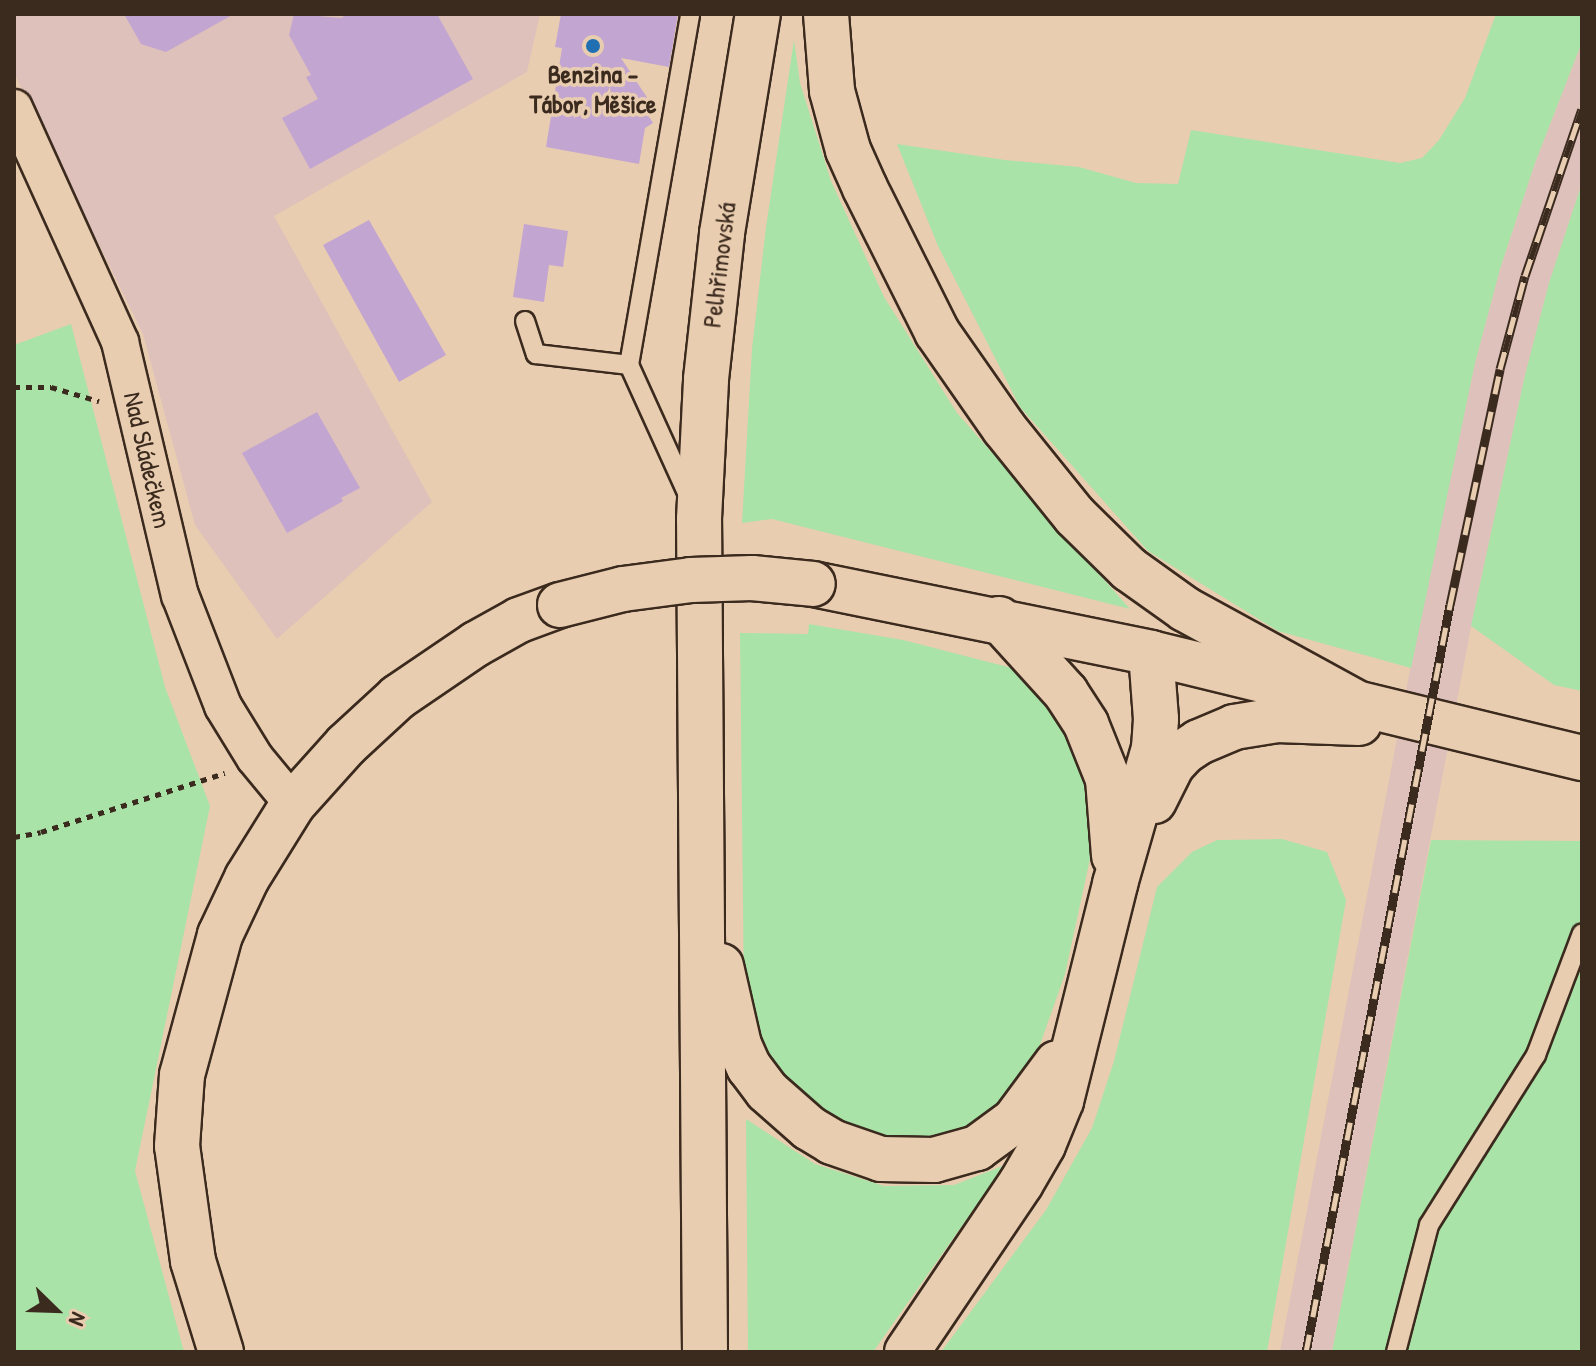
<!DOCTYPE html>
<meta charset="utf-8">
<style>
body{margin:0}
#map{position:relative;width:1596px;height:1366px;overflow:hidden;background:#e9cdb0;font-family:"Patrick Hand",sans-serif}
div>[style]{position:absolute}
.built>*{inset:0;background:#dec1ba}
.green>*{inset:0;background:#a9e3a8}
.building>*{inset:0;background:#c3a5d1}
.path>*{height:5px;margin-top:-2.5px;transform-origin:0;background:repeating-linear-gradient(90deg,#3b2a1e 0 6px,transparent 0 12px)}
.roads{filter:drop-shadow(2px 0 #3b2a1e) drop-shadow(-2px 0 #3b2a1e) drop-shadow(0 2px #3b2a1e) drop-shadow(0 -2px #3b2a1e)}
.lane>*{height:18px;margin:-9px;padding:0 9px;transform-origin:9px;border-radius:9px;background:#e9cdb0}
.street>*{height:36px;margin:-18px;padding:0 18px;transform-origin:18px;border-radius:18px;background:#e9cdb0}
.secondary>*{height:44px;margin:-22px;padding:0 22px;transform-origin:22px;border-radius:22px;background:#e9cdb0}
.rail>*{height:9px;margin-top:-4.5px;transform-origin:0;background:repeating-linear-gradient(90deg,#e9cdb0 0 18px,#3b2a1e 0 36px);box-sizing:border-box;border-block:2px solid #3b2a1e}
.bridges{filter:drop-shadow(2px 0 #3b2a1e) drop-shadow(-2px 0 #3b2a1e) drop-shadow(0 2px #3b2a1e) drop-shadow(0 -2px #3b2a1e)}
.secondary-bridge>*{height:44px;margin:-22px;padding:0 22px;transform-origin:22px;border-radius:22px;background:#e9cdb0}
.dots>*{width:22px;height:22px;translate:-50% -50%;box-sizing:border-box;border:4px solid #e9cdb0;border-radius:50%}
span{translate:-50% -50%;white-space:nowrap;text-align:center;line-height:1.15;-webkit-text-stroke:7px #e9cdb0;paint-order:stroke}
.poi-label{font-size:26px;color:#3b2a1e;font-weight:700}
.street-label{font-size:26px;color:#3b2a1e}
.frame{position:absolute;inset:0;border:16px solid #3b2a1e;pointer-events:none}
.north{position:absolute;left:16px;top:1270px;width:80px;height:80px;-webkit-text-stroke:6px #e9cdb0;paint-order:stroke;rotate:113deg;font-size:22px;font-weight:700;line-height:32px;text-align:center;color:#3b2a1e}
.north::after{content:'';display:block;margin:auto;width:28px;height:36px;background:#3b2a1e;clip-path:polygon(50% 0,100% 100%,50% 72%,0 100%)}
</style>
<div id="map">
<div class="built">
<div style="clip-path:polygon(14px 14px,540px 14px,527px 72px,274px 216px,432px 502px,277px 639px,195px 525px,143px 334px,14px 73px)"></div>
<div style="clip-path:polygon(1582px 42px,1582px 183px,1549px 283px,1525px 375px,1473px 617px,1332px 1352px,1280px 1352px,1422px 607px,1475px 363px,1500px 269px,1535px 163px)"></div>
</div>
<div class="green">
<div style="clip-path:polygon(1496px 14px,1582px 14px,1582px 42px,1535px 163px,1500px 269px,1475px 363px,1411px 668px,1278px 631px,1148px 551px,1020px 407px,938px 246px,897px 144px,1005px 160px,1079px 167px,1136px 183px,1178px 184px,1191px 130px,1400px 163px,1422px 158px,1439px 140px,1465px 98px)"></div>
<div style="clip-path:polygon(794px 40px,800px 83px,831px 181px,884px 297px,957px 413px,1130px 609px,772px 519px,742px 523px,752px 349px,766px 227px)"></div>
<div style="clip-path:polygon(1582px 183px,1582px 691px,1554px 685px,1471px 626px,1525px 375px,1549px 283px)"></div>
<div style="clip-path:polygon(71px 324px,165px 687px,210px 806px,135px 1171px,184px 1352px,14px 1352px,14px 345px)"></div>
<div style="clip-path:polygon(809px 624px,903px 640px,1012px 668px,1042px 697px,1064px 730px,1086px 774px,1098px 822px,1065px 974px,1036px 1056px,998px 1108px,971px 1126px,941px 1136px,895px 1138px,851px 1128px,806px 1101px,766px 1061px,744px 997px,740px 633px,808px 634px)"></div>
<div style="clip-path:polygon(1282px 839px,1327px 852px,1346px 900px,1267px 1352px,941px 1352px,1046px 1210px,1092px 1128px,1114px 1061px,1157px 887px,1192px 852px,1217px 840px)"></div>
<div style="clip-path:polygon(1431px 840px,1582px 841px,1582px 1352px,1332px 1352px)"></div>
<div style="clip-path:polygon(746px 1119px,815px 1164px,884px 1186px,954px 1185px,1005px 1165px,873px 1352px,748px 1352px)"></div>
</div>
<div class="building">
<div style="clip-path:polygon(124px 14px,234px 14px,166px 52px,141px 44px)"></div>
<div style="clip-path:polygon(294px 14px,341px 18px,348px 14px,437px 14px,473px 79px,310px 169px,282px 118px,318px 99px,306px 77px,311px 75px,289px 35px)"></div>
<div style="clip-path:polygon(561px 14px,678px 14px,669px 67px,621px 58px,650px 102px,648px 115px,653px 123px,645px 128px,639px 164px,546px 147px,562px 48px,555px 47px)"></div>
<div style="clip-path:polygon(369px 220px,446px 355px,399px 382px,323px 245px)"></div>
<div style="clip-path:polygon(524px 224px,568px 231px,563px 267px,549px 265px,544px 302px,513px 297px)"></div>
<div style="clip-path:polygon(317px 412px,360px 488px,341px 498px,343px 501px,287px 533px,242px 453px)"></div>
</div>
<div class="path">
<div style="left:14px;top:387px;width:37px"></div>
<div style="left:51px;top:387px;width:50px;rotate:16.3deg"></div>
<div style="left:14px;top:837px;width:27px;rotate:-10deg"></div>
<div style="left:41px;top:832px;width:193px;rotate:-17.8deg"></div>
</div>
<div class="roads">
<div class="lane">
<div style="left:525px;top:321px;width:35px;rotate:72deg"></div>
<div style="left:536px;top:354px;width:94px;rotate:6.7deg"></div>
<div style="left:689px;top:497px;width:145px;rotate:-114.4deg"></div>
<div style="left:629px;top:365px;width:356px;rotate:-80.1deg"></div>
<div style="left:1396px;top:1352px;width:131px;rotate:-75.4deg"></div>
<div style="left:1429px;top:1225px;width:201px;rotate:-57.8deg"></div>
<div style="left:1536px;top:1055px;width:130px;rotate:-69.3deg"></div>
</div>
<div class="street">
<div style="left:14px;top:108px;width:257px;rotate:65.6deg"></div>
<div style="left:120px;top:342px;width:260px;rotate:76.7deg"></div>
<div style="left:180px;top:595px;width:119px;rotate:68.8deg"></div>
<div style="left:223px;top:706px;width:61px;rotate:58.4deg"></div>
<div style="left:255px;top:758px;width:60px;rotate:50.4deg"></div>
</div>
<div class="secondary">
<div style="left:826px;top:14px;width:77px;rotate:85.5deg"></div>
<div style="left:832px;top:91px;width:61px;rotate:74.8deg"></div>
<div style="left:848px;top:150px;width:42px;rotate:65.9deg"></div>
<div style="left:865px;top:188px;width:161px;rotate:63.4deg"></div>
<div style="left:937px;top:332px;width:117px;rotate:55.1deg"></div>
<div style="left:1004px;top:428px;width:113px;rotate:51.1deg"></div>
<div style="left:1075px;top:516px;width:76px;rotate:44.5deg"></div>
<div style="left:1129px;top:569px;width:69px;rotate:35.5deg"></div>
<div style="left:1185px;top:609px;width:192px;rotate:28.7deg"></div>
<div style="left:813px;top:584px;width:345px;rotate:11.5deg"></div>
<div style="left:1151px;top:653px;width:444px;rotate:13.7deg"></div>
<div style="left:999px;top:619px;width:100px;rotate:47.8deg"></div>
<div style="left:1066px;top:693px;width:37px;rotate:57deg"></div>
<div style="left:1086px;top:724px;width:59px;rotate:68.2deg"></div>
<div style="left:1108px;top:779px;width:77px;rotate:85.5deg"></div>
<div style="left:1154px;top:801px;width:40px;rotate:-63.4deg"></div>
<div style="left:1172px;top:765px;width:18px;rotate:-47deg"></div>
<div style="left:1184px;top:752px;width:18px;rotate:-34deg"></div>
<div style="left:1199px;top:742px;width:38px;rotate:-23deg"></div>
<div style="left:1234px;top:727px;width:44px;rotate:-9.2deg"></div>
<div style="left:1277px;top:720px;width:82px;rotate:2.1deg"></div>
<div style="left:721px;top:966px;width:81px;rotate:77.2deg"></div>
<div style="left:739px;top:1045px;width:24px;rotate:66deg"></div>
<div style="left:749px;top:1067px;width:30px;rotate:53deg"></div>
<div style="left:767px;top:1091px;width:56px;rotate:41.4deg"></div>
<div style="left:809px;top:1128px;width:27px;rotate:31deg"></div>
<div style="left:832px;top:1142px;width:52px;rotate:19.1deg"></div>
<div style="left:881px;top:1159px;width:53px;rotate:1.1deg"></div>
<div style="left:934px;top:1160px;width:45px;rotate:-15.6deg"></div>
<div style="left:977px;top:1148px;width:46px;rotate:-36.1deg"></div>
<div style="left:1014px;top:1121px;width:72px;rotate:-53.4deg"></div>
<div style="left:221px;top:1352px;width:95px;rotate:-107.1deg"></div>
<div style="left:193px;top:1261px;width:116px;rotate:-97.9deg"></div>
<div style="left:177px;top:1146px;width:71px;rotate:-86deg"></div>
<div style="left:182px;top:1075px;width:145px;rotate:-74.8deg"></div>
<div style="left:220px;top:935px;width:63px;rotate:-64.7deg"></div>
<div style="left:247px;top:878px;width:87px;rotate:-58.1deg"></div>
<div style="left:293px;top:804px;width:79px;rotate:-48.1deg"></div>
<div style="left:346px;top:745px;width:71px;rotate:-42.7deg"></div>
<div style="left:398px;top:697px;width:94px;rotate:-34.2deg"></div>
<div style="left:476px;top:644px;width:49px;rotate:-29.2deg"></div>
<div style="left:519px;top:620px;width:44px;rotate:-20.1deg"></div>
<div style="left:705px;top:1352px;width:833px;rotate:-90.41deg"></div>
<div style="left:699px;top:519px;width:140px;rotate:-87.1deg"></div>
<div style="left:706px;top:379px;width:147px;rotate:-83.7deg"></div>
<div style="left:722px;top:233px;width:222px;rotate:-80.7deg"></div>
<div style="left:907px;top:1352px;width:204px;rotate:-56deg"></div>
<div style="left:1021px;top:1183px;width:44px;rotate:-59.9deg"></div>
<div style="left:1043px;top:1145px;width:48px;rotate:-67.8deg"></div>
<div style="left:1061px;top:1101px;width:224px;rotate:-76deg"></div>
<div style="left:1115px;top:884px;width:141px;rotate:-74deg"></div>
<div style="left:1154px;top:748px;width:29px;rotate:-86deg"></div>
<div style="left:1156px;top:719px;width:66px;rotate:-94.3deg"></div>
</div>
</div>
<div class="rail">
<div style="left:1306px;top:1352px;width:761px;rotate:-79.09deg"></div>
<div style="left:1450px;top:605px;width:241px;rotate:-78deg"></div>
<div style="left:1500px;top:369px;width:96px;rotate:-75deg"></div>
<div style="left:1525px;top:276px;width:176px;rotate:-71.2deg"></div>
</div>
<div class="bridges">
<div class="secondary-bridge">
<div style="left:560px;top:605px;width:65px;rotate:-14.3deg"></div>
<div style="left:623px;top:589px;width:69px;rotate:-7.5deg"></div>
<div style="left:691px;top:580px;width:61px;rotate:-1.9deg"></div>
<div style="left:752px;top:578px;width:61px;rotate:5.6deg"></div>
</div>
</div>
<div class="dots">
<div style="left:593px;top:46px;background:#1f6fb2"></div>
</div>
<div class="poi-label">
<span style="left:593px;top:89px">Benzina -<br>Tábor, Měšice</span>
</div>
<div class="street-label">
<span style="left:719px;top:265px;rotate:-83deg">Pelhřimovská</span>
<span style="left:148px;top:460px;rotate:77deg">Nad Sládečkem</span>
</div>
<div class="frame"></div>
<div class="north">N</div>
</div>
